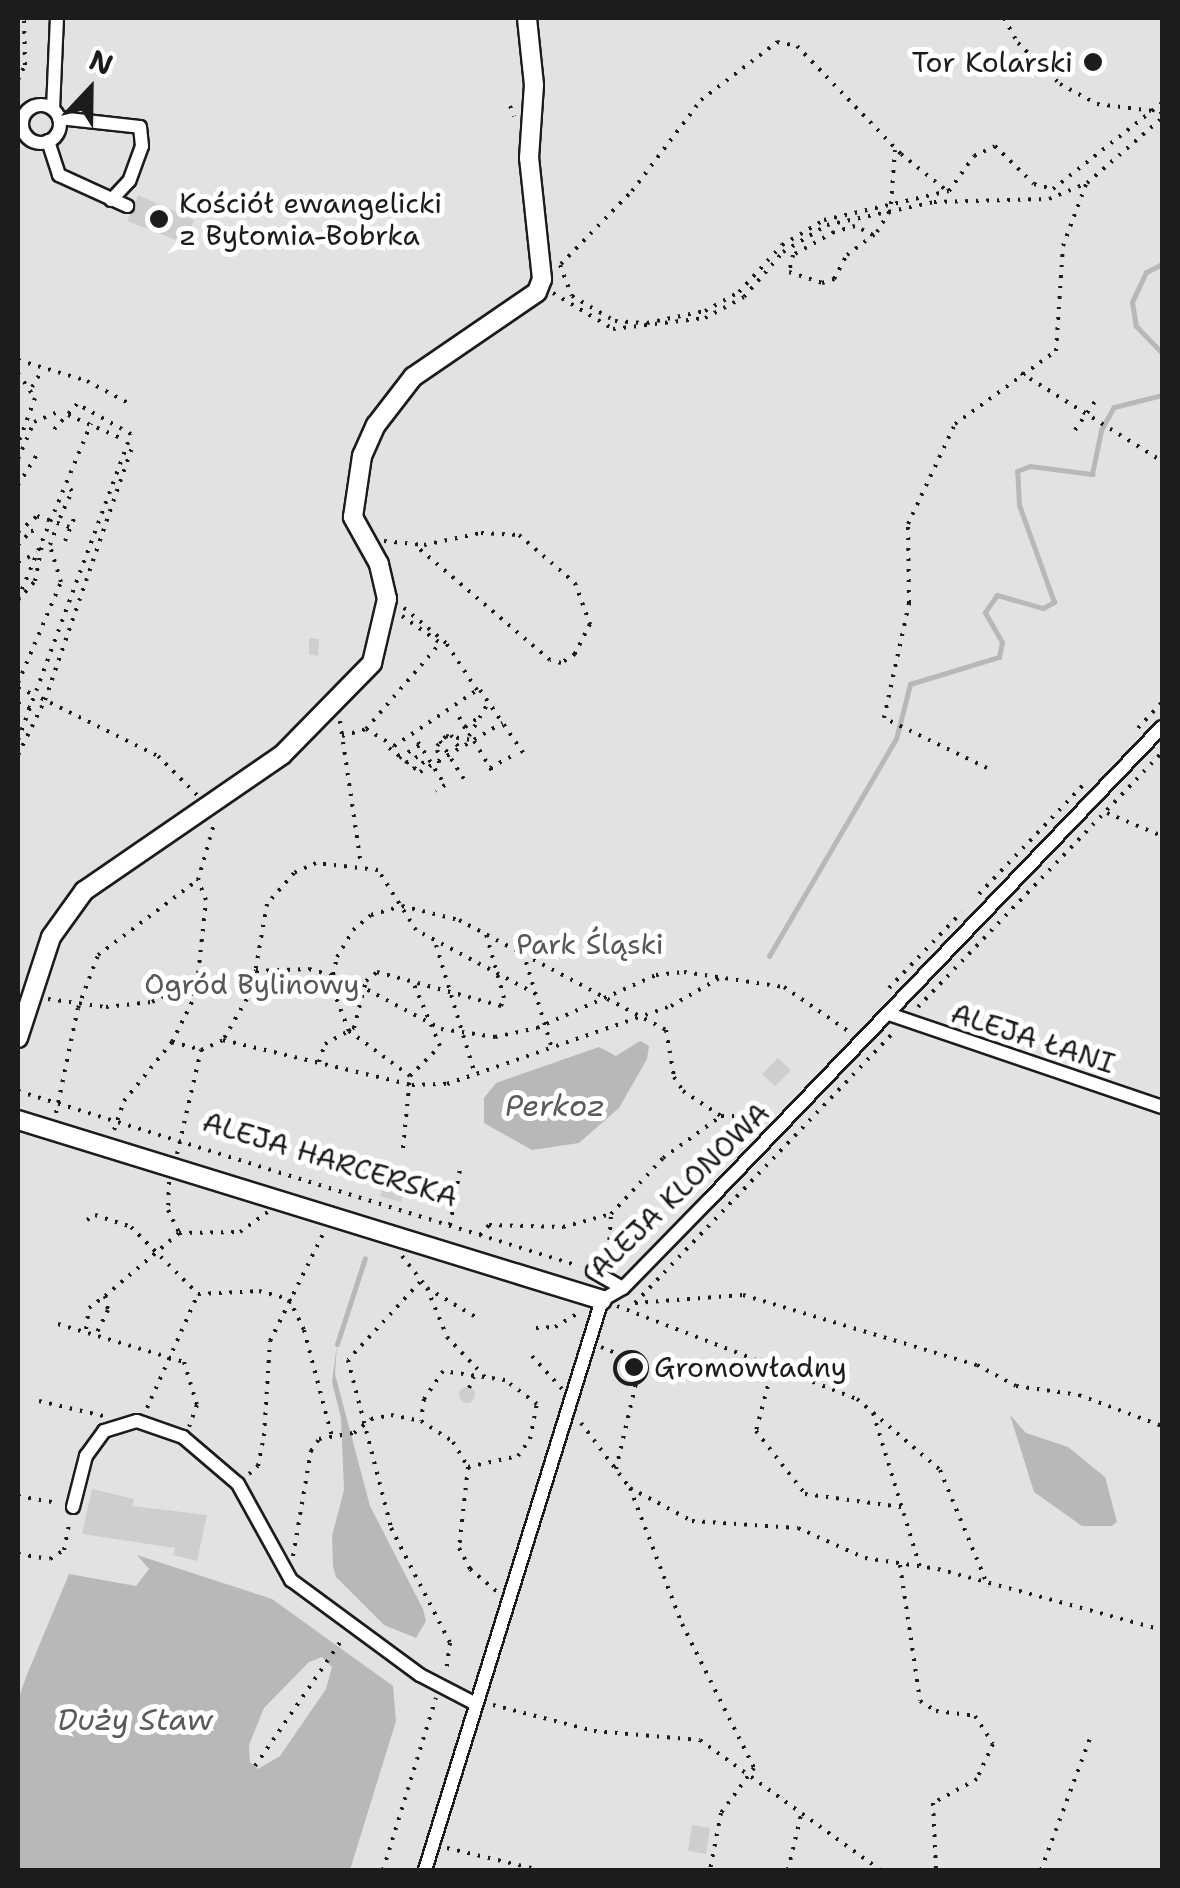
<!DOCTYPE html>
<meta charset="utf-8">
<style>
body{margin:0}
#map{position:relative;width:1180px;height:1888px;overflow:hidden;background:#fff;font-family:"Shantell Sans",sans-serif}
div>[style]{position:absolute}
.green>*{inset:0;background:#e2e2e2}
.water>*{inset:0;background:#b8b8b8}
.stream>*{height:5px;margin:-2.5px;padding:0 2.5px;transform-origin:2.5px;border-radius:2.5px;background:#b8b8b8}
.building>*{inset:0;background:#cecece}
.round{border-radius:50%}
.path>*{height:4px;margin-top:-2px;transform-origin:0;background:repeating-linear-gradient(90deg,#1c1c1c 0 2.5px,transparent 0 10.5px)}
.path>.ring{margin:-2px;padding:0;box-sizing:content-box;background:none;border:4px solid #1c1c1c;border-radius:50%}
.roads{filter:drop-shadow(2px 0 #1c1c1c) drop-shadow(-2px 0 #1c1c1c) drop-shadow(0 2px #1c1c1c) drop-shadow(0 -2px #1c1c1c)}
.pedestrian>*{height:12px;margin:-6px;padding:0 6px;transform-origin:6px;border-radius:6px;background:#fff}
.pedestrian>.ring{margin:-6px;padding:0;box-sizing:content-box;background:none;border:12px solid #fff;border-radius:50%}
.minor>*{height:18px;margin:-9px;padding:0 9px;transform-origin:9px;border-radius:9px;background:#fff}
.dots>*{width:28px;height:28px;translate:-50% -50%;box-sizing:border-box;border:5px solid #fff;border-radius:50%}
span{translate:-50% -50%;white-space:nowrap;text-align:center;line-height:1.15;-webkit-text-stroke:10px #fff;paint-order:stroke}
.poi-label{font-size:28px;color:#1c1c1c}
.right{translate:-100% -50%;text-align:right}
.left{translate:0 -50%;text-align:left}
.park-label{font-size:28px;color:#575757}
.street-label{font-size:28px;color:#1c1c1c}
.water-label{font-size:30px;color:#5a5a5a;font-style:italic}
.frame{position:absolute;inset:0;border:20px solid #1c1c1c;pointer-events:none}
.north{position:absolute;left:40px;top:40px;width:100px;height:100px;-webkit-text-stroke:8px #fff;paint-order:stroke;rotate:22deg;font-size:28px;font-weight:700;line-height:40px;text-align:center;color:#1c1c1c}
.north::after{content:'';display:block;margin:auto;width:35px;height:45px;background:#1c1c1c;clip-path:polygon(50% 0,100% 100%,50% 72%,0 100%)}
</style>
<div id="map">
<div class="green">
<div style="clip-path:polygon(18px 18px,1162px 18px,1162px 1870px,18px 1870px)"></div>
</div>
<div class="water">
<div style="clip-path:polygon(640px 1041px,649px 1046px,647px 1059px,619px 1108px,579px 1143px,532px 1150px,484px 1123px,484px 1098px,496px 1083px,599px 1047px,616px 1056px)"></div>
<div style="clip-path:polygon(337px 1344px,335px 1374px,370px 1506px,423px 1609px,426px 1621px,416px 1638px,384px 1625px,336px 1577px,333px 1566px,332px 1536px,344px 1490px,341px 1418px,332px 1382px)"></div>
<div style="clip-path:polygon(1010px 1415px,1026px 1433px,1068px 1447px,1105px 1477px,1117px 1522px,1112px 1526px,1082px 1526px,1034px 1492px)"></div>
<div style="clip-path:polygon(evenodd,137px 1555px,272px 1599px,393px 1686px,396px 1721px,350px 1870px,18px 1870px,18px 1700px,26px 1677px,69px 1574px,136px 1586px,149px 1569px,137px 1555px,322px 1657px,332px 1667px,326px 1689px,280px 1756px,258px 1769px,250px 1762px,249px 1745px,264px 1708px,309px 1662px,322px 1657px)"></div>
</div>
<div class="stream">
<div style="left:1162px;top:264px;width:18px;rotate:153deg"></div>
<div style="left:1146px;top:272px;width:33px;rotate:115deg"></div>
<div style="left:1132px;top:302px;width:24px;rotate:81deg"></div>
<div style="left:1136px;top:326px;width:37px;rotate:46deg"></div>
<div style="left:769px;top:956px;width:251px;rotate:-59.7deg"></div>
<div style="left:896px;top:739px;width:57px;rotate:-75.7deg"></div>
<div style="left:910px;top:684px;width:93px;rotate:-16.9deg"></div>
<div style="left:999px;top:657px;width:15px;rotate:-79deg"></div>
<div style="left:1002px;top:642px;width:34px;rotate:-120deg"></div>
<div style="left:985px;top:612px;width:21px;rotate:-55deg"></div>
<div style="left:997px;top:595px;width:48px;rotate:15.8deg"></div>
<div style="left:1043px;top:608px;width:13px;rotate:-29deg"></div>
<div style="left:1054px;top:602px;width:103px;rotate:-109.8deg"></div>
<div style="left:1019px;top:505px;width:34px;rotate:-93deg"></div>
<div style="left:1017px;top:471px;width:14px;rotate:-21deg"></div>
<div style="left:1030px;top:466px;width:63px;rotate:7.4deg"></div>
<div style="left:1092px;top:474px;width:45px;rotate:-78.4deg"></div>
<div style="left:1101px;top:430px;width:26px;rotate:-61deg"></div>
<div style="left:1114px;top:407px;width:49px;rotate:-14deg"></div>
<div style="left:337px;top:1344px;width:90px;rotate:-72deg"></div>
</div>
<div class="building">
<div style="clip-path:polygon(138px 195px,194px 220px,184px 243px,127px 221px)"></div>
<div style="clip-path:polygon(309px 638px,319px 639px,318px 656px,309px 654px)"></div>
<div style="clip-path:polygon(778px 1058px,791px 1070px,775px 1086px,762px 1074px)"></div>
<div style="clip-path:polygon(363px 1156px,410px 1171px,401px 1202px,380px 1196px,383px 1186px,356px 1177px)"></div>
<div class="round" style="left:459px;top:1387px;width:16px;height:16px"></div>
<div style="clip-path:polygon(92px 1489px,134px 1499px,132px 1506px,207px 1515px,197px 1561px,173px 1555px,175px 1548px,82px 1534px)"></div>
<div style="clip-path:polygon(692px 1825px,710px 1828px,706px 1854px,688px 1851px)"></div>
</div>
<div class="path">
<div style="left:1004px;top:18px;width:29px;rotate:61deg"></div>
<div style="left:1018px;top:43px;width:59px;rotate:44.3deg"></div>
<div style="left:1060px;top:84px;width:42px;rotate:28.4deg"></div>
<div style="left:1097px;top:104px;width:65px;rotate:7deg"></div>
<div style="left:18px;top:80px;width:17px;rotate:-65deg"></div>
<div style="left:25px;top:65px;width:47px;rotate:-91.2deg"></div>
<div style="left:510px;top:106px;width:11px;rotate:68deg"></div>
<div style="left:18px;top:111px;width:7px;rotate:34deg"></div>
<div style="left:18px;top:131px;width:4px;rotate:-27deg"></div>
<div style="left:891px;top:204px;width:54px;rotate:-85.8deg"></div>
<div style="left:873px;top:235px;width:20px;rotate:-153deg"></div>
<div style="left:855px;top:226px;width:22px;rotate:164deg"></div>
<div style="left:834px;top:232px;width:47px;rotate:150.7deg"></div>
<div style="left:793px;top:255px;width:17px;rotate:103deg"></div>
<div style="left:789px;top:272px;width:35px;rotate:18deg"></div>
<div style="left:822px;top:283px;width:13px;rotate:-18deg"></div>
<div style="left:834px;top:279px;width:27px;rotate:-62deg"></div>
<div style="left:847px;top:255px;width:38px;rotate:-37deg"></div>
<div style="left:877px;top:232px;width:26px;rotate:-59deg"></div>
<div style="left:561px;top:264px;width:102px;rotate:-45.8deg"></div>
<div style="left:632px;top:191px;width:114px;rotate:-52.8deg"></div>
<div style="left:701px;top:100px;width:96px;rotate:-37.3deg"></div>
<div style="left:777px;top:42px;width:20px;rotate:11deg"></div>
<div style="left:797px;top:46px;width:150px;rotate:46.1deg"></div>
<div style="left:901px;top:154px;width:58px;rotate:38.7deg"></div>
<div style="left:560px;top:265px;width:33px;rotate:69deg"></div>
<div style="left:572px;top:296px;width:50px;rotate:30.2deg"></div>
<div style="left:615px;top:321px;width:32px;rotate:4deg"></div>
<div style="left:647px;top:323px;width:59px;rotate:-11.7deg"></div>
<div style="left:705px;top:311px;width:39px;rotate:-29deg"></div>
<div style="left:739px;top:292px;width:64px;rotate:-47.5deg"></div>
<div style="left:782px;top:245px;width:49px;rotate:-30.8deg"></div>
<div style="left:824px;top:220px;width:128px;rotate:-13.1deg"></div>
<div style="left:949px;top:191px;width:43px;rotate:-54.5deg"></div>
<div style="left:974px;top:156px;width:23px;rotate:-25deg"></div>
<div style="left:995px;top:146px;width:54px;rotate:44.3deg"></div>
<div style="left:1034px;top:184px;width:20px;rotate:15deg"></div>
<div style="left:1053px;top:189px;width:139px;rotate:-38.3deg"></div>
<div style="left:553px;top:293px;width:70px;rotate:31deg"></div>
<div style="left:613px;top:329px;width:93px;rotate:-6.8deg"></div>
<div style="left:705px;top:318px;width:44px;rotate:-28.3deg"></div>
<div style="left:744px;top:297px;width:60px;rotate:-49.1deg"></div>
<div style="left:783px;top:252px;width:52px;rotate:-31.5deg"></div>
<div style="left:827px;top:225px;width:109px;rotate:-12.1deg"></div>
<div style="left:934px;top:202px;width:115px;rotate:-1.5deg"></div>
<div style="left:1049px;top:199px;width:41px;rotate:-22.8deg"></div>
<div style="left:1087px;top:183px;width:99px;rotate:-40.9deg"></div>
<div style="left:18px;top:360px;width:72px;rotate:16.9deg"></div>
<div style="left:87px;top:381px;width:51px;rotate:28.1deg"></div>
<div style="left:18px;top:373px;width:30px;rotate:56deg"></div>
<div style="left:35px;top:398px;width:49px;rotate:110.3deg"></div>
<div style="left:1021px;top:373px;width:166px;rotate:32deg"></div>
<div style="left:32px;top:387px;width:17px;rotate:-59deg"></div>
<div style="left:68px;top:415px;width:62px;rotate:23.7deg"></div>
<div style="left:1075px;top:430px;width:39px;rotate:-55deg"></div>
<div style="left:18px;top:459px;width:40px;rotate:-66.6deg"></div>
<div style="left:34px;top:422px;width:28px;rotate:-23deg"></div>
<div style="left:18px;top:485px;width:36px;rotate:-58deg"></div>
<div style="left:60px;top:518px;width:30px;rotate:-66deg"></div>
<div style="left:72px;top:491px;width:9px;rotate:-131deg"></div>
<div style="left:18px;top:532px;width:25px;rotate:-40deg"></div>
<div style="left:37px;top:516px;width:36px;rotate:19deg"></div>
<div style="left:65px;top:541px;width:27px;rotate:-68deg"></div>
<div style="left:384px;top:541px;width:40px;rotate:5.7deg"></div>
<div style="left:424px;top:545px;width:58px;rotate:-11.9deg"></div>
<div style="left:481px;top:533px;width:38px;rotate:3deg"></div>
<div style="left:519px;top:535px;width:74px;rotate:40.6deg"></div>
<div style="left:575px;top:583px;width:44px;rotate:69.9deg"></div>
<div style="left:590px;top:624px;width:34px;rotate:117deg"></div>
<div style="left:575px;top:654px;width:17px;rotate:147deg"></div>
<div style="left:561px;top:663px;width:11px;rotate:-165deg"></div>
<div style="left:550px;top:660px;width:176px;rotate:-139.6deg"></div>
<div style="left:18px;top:545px;width:19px;rotate:-47deg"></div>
<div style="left:31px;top:531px;width:10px;rotate:-6deg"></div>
<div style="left:18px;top:562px;width:21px;rotate:-25deg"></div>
<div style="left:18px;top:599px;width:190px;rotate:-67.4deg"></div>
<div style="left:18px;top:600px;width:25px;rotate:-48deg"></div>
<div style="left:35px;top:581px;width:37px;rotate:-79deg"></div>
<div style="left:402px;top:616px;width:45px;rotate:35.1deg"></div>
<div style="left:18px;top:683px;width:110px;rotate:-66.9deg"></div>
<div style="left:61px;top:582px;width:39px;rotate:-107deg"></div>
<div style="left:50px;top:545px;width:20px;rotate:-70deg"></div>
<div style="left:18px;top:688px;width:15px;rotate:23deg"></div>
<div style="left:480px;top:690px;width:78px;rotate:55.5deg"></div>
<div style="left:41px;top:698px;width:131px;rotate:26.4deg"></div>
<div style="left:158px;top:756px;width:55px;rotate:45deg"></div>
<div style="left:18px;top:703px;width:15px;rotate:23deg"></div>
<div style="left:459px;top:717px;width:21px;rotate:62deg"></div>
<div style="left:469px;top:736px;width:38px;rotate:-60deg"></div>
<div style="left:340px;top:721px;width:146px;rotate:81.7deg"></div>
<div style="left:465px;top:727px;width:19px;rotate:-35deg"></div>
<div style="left:1138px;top:728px;width:35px;rotate:-47deg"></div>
<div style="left:366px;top:729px;width:33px;rotate:31deg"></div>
<div style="left:394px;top:746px;width:100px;rotate:-34deg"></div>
<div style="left:477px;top:690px;width:56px;rotate:-123.4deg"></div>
<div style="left:446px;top:643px;width:55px;rotate:-140.2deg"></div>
<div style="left:451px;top:735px;width:17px;rotate:59deg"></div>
<div style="left:342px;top:736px;width:25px;rotate:-16deg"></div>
<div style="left:366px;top:729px;width:115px;rotate:-49.2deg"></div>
<div style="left:18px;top:740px;width:326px;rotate:-69.7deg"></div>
<div style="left:131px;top:434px;width:62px;rotate:-150.9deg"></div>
<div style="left:77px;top:404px;width:39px;rotate:132deg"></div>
<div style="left:440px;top:741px;width:51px;rotate:57.9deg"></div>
<div style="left:474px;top:741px;width:35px;rotate:59deg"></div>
<div style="left:418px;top:742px;width:51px;rotate:57.9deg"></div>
<div style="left:445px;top:785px;width:11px;rotate:146deg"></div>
<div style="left:389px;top:748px;width:39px;rotate:38deg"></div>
<div style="left:420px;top:772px;width:96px;rotate:-30.9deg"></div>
<div style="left:18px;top:755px;width:61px;rotate:-63.9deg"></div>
<div style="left:45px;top:700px;width:271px;rotate:-71deg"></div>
<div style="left:399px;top:758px;width:25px;rotate:-32deg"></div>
<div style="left:406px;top:763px;width:21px;rotate:-29deg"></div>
<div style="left:439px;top:763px;width:17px;rotate:-97deg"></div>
<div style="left:437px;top:746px;width:13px;rotate:-48deg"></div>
<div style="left:446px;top:736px;width:26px;rotate:9deg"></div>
<div style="left:490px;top:768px;width:26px;rotate:-29deg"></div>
<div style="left:987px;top:768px;width:114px;rotate:-154.1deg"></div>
<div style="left:884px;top:718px;width:118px;rotate:-77.7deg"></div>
<div style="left:909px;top:603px;width:79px;rotate:-90.7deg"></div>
<div style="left:908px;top:524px;width:110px;rotate:-64.8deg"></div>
<div style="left:955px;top:424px;width:125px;rotate:-35.9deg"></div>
<div style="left:1056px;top:351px;width:105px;rotate:-86.2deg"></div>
<div style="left:1063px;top:246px;width:66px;rotate:-69.6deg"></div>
<div style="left:413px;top:769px;width:19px;rotate:-32deg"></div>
<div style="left:1107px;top:813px;width:60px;rotate:22.7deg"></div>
<div style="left:979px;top:894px;width:155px;rotate:-46.3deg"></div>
<div style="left:436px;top:945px;width:135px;rotate:73.2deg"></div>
<div style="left:523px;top:952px;width:104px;rotate:73.3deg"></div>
<div style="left:889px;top:988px;width:105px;rotate:-46.2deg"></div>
<div style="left:536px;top:994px;width:136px;rotate:-151.9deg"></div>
<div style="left:416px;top:930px;width:71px;rotate:-122.3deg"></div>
<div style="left:378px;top:870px;width:62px;rotate:-173.6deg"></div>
<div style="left:316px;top:863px;width:24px;rotate:156deg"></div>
<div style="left:294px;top:873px;width:41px;rotate:131.1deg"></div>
<div style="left:267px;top:904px;width:87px;rotate:99.9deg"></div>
<div style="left:252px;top:990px;width:58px;rotate:120.1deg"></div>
<div style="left:223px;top:1040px;width:194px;rotate:13.4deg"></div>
<div style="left:412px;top:1085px;width:35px;rotate:-2deg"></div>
<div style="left:447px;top:1084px;width:237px;rotate:-19.2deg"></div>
<div style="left:671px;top:1006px;width:62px;rotate:-29.9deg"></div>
<div style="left:48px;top:999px;width:59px;rotate:7.9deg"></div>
<div style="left:106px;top:1007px;width:46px;rotate:-6.2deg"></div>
<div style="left:152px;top:1002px;width:21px;rotate:-28deg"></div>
<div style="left:171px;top:992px;width:25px;rotate:5deg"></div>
<div style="left:196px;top:994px;width:64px;rotate:-21deg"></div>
<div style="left:256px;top:971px;width:53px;rotate:-2.2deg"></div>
<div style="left:309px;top:969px;width:41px;rotate:15.4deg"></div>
<div style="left:349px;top:980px;width:104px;rotate:28deg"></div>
<div style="left:441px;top:1029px;width:55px;rotate:8.4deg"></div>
<div style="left:495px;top:1037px;width:43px;rotate:-12.1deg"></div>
<div style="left:537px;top:1028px;width:130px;rotate:-24deg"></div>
<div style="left:656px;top:975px;width:28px;rotate:-6deg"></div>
<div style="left:684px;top:972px;width:101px;rotate:8.5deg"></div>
<div style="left:784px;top:987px;width:81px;rotate:34.5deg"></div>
<div style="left:918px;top:1007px;width:352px;rotate:-46.2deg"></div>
<div style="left:172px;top:1042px;width:30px;rotate:15deg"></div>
<div style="left:201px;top:1050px;width:24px;rotate:-24deg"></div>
<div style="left:319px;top:1062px;width:19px;rotate:-72deg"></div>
<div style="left:325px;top:1044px;width:33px;rotate:-29deg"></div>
<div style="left:354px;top:1028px;width:49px;rotate:-75.7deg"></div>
<div style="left:366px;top:981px;width:14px;rotate:-39deg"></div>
<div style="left:377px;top:972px;width:129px;rotate:15.3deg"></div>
<div style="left:501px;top:1006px;width:9px;rotate:-69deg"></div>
<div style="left:504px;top:998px;width:66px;rotate:-105.7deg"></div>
<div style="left:410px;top:1076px;width:42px;rotate:-45deg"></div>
<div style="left:440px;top:1046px;width:69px;rotate:-112.9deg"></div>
<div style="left:18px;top:1091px;width:588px;rotate:17.32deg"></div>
<div style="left:56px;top:1113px;width:107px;rotate:-78.2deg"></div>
<div style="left:78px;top:1008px;width:57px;rotate:-69.3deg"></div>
<div style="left:98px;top:955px;width:125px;rotate:-36.9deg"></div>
<div style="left:114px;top:1130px;width:31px;rotate:-71deg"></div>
<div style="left:124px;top:1101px;width:76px;rotate:-50.9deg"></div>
<div style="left:172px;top:1042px;width:54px;rotate:-63.4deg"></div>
<div style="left:196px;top:994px;width:95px;rotate:-83.9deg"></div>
<div style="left:206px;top:900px;width:22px;rotate:-112deg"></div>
<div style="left:198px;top:880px;width:58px;rotate:-74.1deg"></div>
<div style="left:403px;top:1148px;width:72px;rotate:-84.4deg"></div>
<div style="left:410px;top:1076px;width:76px;rotate:-143.6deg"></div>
<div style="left:349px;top:1031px;width:49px;rotate:-111.4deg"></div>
<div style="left:331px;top:985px;width:29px;rotate:-78deg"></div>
<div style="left:337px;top:957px;width:31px;rotate:-59deg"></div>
<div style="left:353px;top:930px;width:23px;rotate:-40deg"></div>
<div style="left:371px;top:915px;width:32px;rotate:-16deg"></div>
<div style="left:402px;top:906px;width:59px;rotate:13.8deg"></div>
<div style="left:459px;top:920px;width:234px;rotate:28deg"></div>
<div style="left:666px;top:1030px;width:48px;rotate:80.3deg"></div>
<div style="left:674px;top:1077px;width:17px;rotate:57deg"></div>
<div style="left:683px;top:1091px;width:45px;rotate:33.3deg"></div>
<div style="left:721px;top:1116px;width:25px"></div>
<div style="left:746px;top:1116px;width:16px;rotate:40deg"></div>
<div style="left:177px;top:1154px;width:107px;rotate:-77deg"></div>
<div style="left:169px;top:1182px;width:28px;rotate:92deg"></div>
<div style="left:168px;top:1210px;width:25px;rotate:64deg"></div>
<div style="left:179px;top:1233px;width:61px;rotate:-0.9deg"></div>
<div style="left:240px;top:1232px;width:34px;rotate:-36deg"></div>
<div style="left:87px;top:1220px;width:9px;rotate:-32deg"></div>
<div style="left:95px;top:1215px;width:38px;rotate:18deg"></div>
<div style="left:131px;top:1227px;width:95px;rotate:45deg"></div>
<div style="left:198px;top:1294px;width:61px;rotate:-2.8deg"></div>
<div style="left:259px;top:1291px;width:31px;rotate:15deg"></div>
<div style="left:289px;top:1299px;width:34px;rotate:64deg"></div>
<div style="left:304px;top:1330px;width:111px;rotate:75.3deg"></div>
<div style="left:450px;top:1225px;width:62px;rotate:-79.8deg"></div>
<div style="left:480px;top:1235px;width:13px;rotate:-48deg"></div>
<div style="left:489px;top:1225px;width:74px;rotate:1.5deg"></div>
<div style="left:563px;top:1227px;width:50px;rotate:-15.2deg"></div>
<div style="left:611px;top:1214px;width:76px;rotate:-47.1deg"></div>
<div style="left:663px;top:1158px;width:72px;rotate:-35.9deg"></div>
<div style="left:402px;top:1256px;width:41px;rotate:52deg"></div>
<div style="left:427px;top:1288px;width:61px;rotate:30.8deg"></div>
<div style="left:608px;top:1261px;width:46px;rotate:-86.3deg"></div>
<div style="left:420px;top:1282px;width:106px;rotate:132.7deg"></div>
<div style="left:348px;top:1360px;width:173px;rotate:75.6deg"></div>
<div style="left:391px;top:1528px;width:129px;rotate:62.8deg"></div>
<div style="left:450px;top:1643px;width:27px;rotate:98deg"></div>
<div style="left:427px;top:1288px;width:53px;rotate:67.8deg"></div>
<div style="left:447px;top:1337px;width:55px;rotate:46.5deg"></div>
<div style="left:105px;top:1296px;width:97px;rotate:-40.4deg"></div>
<div style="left:635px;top:1303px;width:375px;rotate:-46.3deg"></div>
<div style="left:635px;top:1303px;width:108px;rotate:-4.2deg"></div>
<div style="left:743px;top:1295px;width:244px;rotate:16.7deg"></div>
<div style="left:977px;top:1365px;width:44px;rotate:28.3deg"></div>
<div style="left:1016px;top:1386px;width:64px;rotate:8.1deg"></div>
<div style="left:1079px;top:1395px;width:89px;rotate:20.5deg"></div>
<div style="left:617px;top:1306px;width:257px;rotate:21.2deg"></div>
<div style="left:857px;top:1399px;width:109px;rotate:40.5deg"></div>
<div style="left:940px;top:1470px;width:126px;rotate:67.5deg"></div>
<div style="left:58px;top:1324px;width:132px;rotate:16.8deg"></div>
<div style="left:184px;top:1362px;width:45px;rotate:73.2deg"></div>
<div style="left:197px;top:1405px;width:23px;rotate:110deg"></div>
<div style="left:536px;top:1328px;width:19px;rotate:-3deg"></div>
<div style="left:555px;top:1327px;width:31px;rotate:-31deg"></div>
<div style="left:86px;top:1329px;width:21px;rotate:-82deg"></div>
<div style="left:89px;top:1308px;width:20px;rotate:-37deg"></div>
<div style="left:105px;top:1296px;width:14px;rotate:78deg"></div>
<div style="left:108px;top:1310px;width:25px;rotate:116deg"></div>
<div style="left:601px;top:1347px;width:21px;rotate:23deg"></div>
<div class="ring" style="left:615px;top:1352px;width:28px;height:28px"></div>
<div style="left:532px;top:1356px;width:45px;rotate:47.7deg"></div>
<div style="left:773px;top:1366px;width:67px;rotate:104.7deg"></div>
<div style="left:756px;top:1431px;width:80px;rotate:52.1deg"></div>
<div style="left:805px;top:1494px;width:97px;rotate:7.7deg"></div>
<div style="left:469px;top:1388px;width:12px;rotate:-66deg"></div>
<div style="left:39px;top:1401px;width:66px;rotate:13.2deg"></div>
<div style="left:147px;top:1408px;width:125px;rotate:-65.9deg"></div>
<div style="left:873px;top:1413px;width:161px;rotate:73deg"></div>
<div style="left:581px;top:1423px;width:81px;rotate:53deg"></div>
<div style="left:630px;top:1488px;width:146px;rotate:69.1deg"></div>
<div style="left:682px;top:1624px;width:161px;rotate:63.4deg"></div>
<div style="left:754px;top:1768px;width:56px;rotate:126.3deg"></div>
<div style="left:721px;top:1813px;width:58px;rotate:100.9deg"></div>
<div style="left:468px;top:1467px;width:51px;rotate:-12.4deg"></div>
<div style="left:518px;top:1456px;width:21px;rotate:-55deg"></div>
<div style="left:530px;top:1439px;width:36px;rotate:-79deg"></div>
<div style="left:537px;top:1404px;width:40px;rotate:-143deg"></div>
<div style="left:505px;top:1380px;width:63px;rotate:-171.7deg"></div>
<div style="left:443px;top:1371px;width:34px;rotate:124deg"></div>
<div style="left:424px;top:1399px;width:22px;rotate:98deg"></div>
<div style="left:421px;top:1421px;width:38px;rotate:33deg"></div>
<div style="left:453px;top:1442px;width:29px;rotate:59deg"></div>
<div style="left:468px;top:1467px;width:81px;rotate:96.3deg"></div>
<div style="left:459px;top:1548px;width:24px;rotate:62deg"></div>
<div style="left:470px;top:1569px;width:35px;rotate:40deg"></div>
<div style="left:616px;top:1469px;width:88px;rotate:-76.9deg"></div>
<div style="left:249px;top:1474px;width:12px;rotate:-42deg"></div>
<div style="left:258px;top:1466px;width:31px;rotate:-79deg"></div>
<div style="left:264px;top:1436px;width:95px;rotate:-86.4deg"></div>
<div style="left:270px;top:1341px;width:122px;rotate:-63.6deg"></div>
<div style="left:630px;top:1488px;width:70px;rotate:28deg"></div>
<div style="left:692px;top:1521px;width:106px;rotate:3.8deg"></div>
<div style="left:798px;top:1528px;width:73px;rotate:24.1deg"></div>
<div style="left:865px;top:1558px;width:74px;rotate:8.6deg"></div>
<div style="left:938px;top:1569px;width:232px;rotate:15.2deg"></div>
<div style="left:18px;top:1496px;width:40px;rotate:10deg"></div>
<div style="left:18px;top:1554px;width:32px;rotate:9deg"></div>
<div style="left:50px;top:1559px;width:17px;rotate:-33deg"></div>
<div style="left:64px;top:1550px;width:31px;rotate:-79deg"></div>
<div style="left:293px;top:1556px;width:107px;rotate:-80.3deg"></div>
<div style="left:311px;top:1451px;width:14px;rotate:-56deg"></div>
<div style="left:319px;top:1439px;width:36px;rotate:-10deg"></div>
<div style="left:354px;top:1433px;width:22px;rotate:-39deg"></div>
<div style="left:371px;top:1419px;width:20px;rotate:-11deg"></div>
<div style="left:391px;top:1415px;width:31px;rotate:11deg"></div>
<div style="left:900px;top:1565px;width:137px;rotate:81.6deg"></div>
<div style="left:920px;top:1701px;width:19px;rotate:32deg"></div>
<div style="left:936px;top:1711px;width:39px;rotate:7deg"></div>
<div style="left:975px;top:1716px;width:33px;rotate:57deg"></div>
<div style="left:993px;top:1744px;width:38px;rotate:115deg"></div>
<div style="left:977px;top:1779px;width:50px;rotate:151.4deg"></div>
<div style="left:933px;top:1803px;width:67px;rotate:87.4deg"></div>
<div style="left:493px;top:1705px;width:104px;rotate:14.4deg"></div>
<div style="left:594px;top:1731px;width:106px;rotate:4.9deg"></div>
<div style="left:700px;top:1740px;width:222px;rotate:35.8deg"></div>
<div style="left:255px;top:1766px;width:155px;rotate:-55.5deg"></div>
<div style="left:447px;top:1848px;width:95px;rotate:13.4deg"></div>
<div style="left:383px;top:1870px;width:180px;rotate:-72.9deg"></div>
<div style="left:788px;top:1870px;width:57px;rotate:-76.7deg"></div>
<div style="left:1041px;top:1870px;width:146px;rotate:-69.6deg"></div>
</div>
<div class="roads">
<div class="pedestrian">
<div class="ring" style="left:22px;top:105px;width:26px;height:26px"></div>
<div style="left:53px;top:109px;width:91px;rotate:-87.5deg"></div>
<div style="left:59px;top:118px;width:81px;rotate:6.3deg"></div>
<div style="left:140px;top:127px;width:19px;rotate:84deg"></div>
<div style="left:142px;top:146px;width:37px;rotate:110deg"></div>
<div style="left:129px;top:181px;width:26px;rotate:133deg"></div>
<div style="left:48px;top:141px;width:36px;rotate:72deg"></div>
<div style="left:59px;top:175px;width:75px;rotate:24.5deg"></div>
<div style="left:889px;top:1014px;width:288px;rotate:18.8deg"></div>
<div style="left:593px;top:1271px;width:34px;rotate:30deg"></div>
<div style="left:73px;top:1507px;width:53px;rotate:-75.7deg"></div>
<div style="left:86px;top:1456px;width:31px;rotate:-54deg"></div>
<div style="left:104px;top:1431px;width:34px;rotate:-17deg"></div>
<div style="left:137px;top:1421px;width:49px;rotate:19.2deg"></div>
<div style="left:183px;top:1437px;width:72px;rotate:40.5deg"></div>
<div style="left:238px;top:1484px;width:110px;rotate:61.1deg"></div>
<div style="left:291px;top:1580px;width:160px;rotate:36.4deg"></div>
<div style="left:420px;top:1675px;width:61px;rotate:27.4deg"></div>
<div style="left:425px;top:1870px;width:597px;rotate:-72.75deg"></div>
<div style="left:602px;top:1300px;width:24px;rotate:-30deg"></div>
<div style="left:623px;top:1288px;width:123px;rotate:-45.7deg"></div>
<div style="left:709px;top:1200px;width:655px;rotate:-46.24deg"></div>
</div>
<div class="minor">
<div style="left:18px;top:1038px;width:106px;rotate:-71.9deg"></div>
<div style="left:51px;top:937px;width:57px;rotate:-54.3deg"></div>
<div style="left:84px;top:891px;width:240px;rotate:-34.5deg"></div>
<div style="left:282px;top:755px;width:129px;rotate:-45.6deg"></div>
<div style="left:372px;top:663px;width:66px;rotate:-76.8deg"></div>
<div style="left:387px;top:599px;width:36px;rotate:-103deg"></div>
<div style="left:379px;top:564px;width:54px;rotate:-119deg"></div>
<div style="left:353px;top:517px;width:62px;rotate:-81.6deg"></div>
<div style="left:362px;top:456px;width:34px;rotate:-66deg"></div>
<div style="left:376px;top:425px;width:61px;rotate:-52.4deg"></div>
<div style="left:413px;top:377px;width:150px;rotate:-34.4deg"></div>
<div style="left:537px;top:292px;width:14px;rotate:-69deg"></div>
<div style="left:542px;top:279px;width:122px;rotate:-96.1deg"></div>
<div style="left:529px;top:158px;width:73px;rotate:-86.1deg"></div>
<div style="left:534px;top:85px;width:67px;rotate:-96deg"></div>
<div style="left:18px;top:1120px;width:611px;rotate:17.13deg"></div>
</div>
</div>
<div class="dots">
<div style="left:1093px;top:62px;background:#1c1c1c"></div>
<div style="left:159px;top:219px;background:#1c1c1c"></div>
<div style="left:634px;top:1367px;background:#1c1c1c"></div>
</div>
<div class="poi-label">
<span class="right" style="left:1073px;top:62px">Tor Kolarski</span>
<span class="left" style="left:179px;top:219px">Kościół ewangelicki<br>z Bytomia-Bobrka</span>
<span class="left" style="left:654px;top:1367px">Gromowładny</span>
</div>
<div class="park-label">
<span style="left:590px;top:944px">Park Śląski</span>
<span style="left:252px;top:984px">Ogród Bylinowy</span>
</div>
<div class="street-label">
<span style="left:1033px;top:1038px;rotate:18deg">ALEJA ŁANI</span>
<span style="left:330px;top:1159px;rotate:17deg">ALEJA HARCERSKA</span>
<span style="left:679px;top:1190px;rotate:-44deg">ALEJA KLONOWA</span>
</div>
<div class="water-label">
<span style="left:555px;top:1106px">Perkoz</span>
<span style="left:135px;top:1720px">Duży Staw</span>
</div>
<div class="frame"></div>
<div class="north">N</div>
</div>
